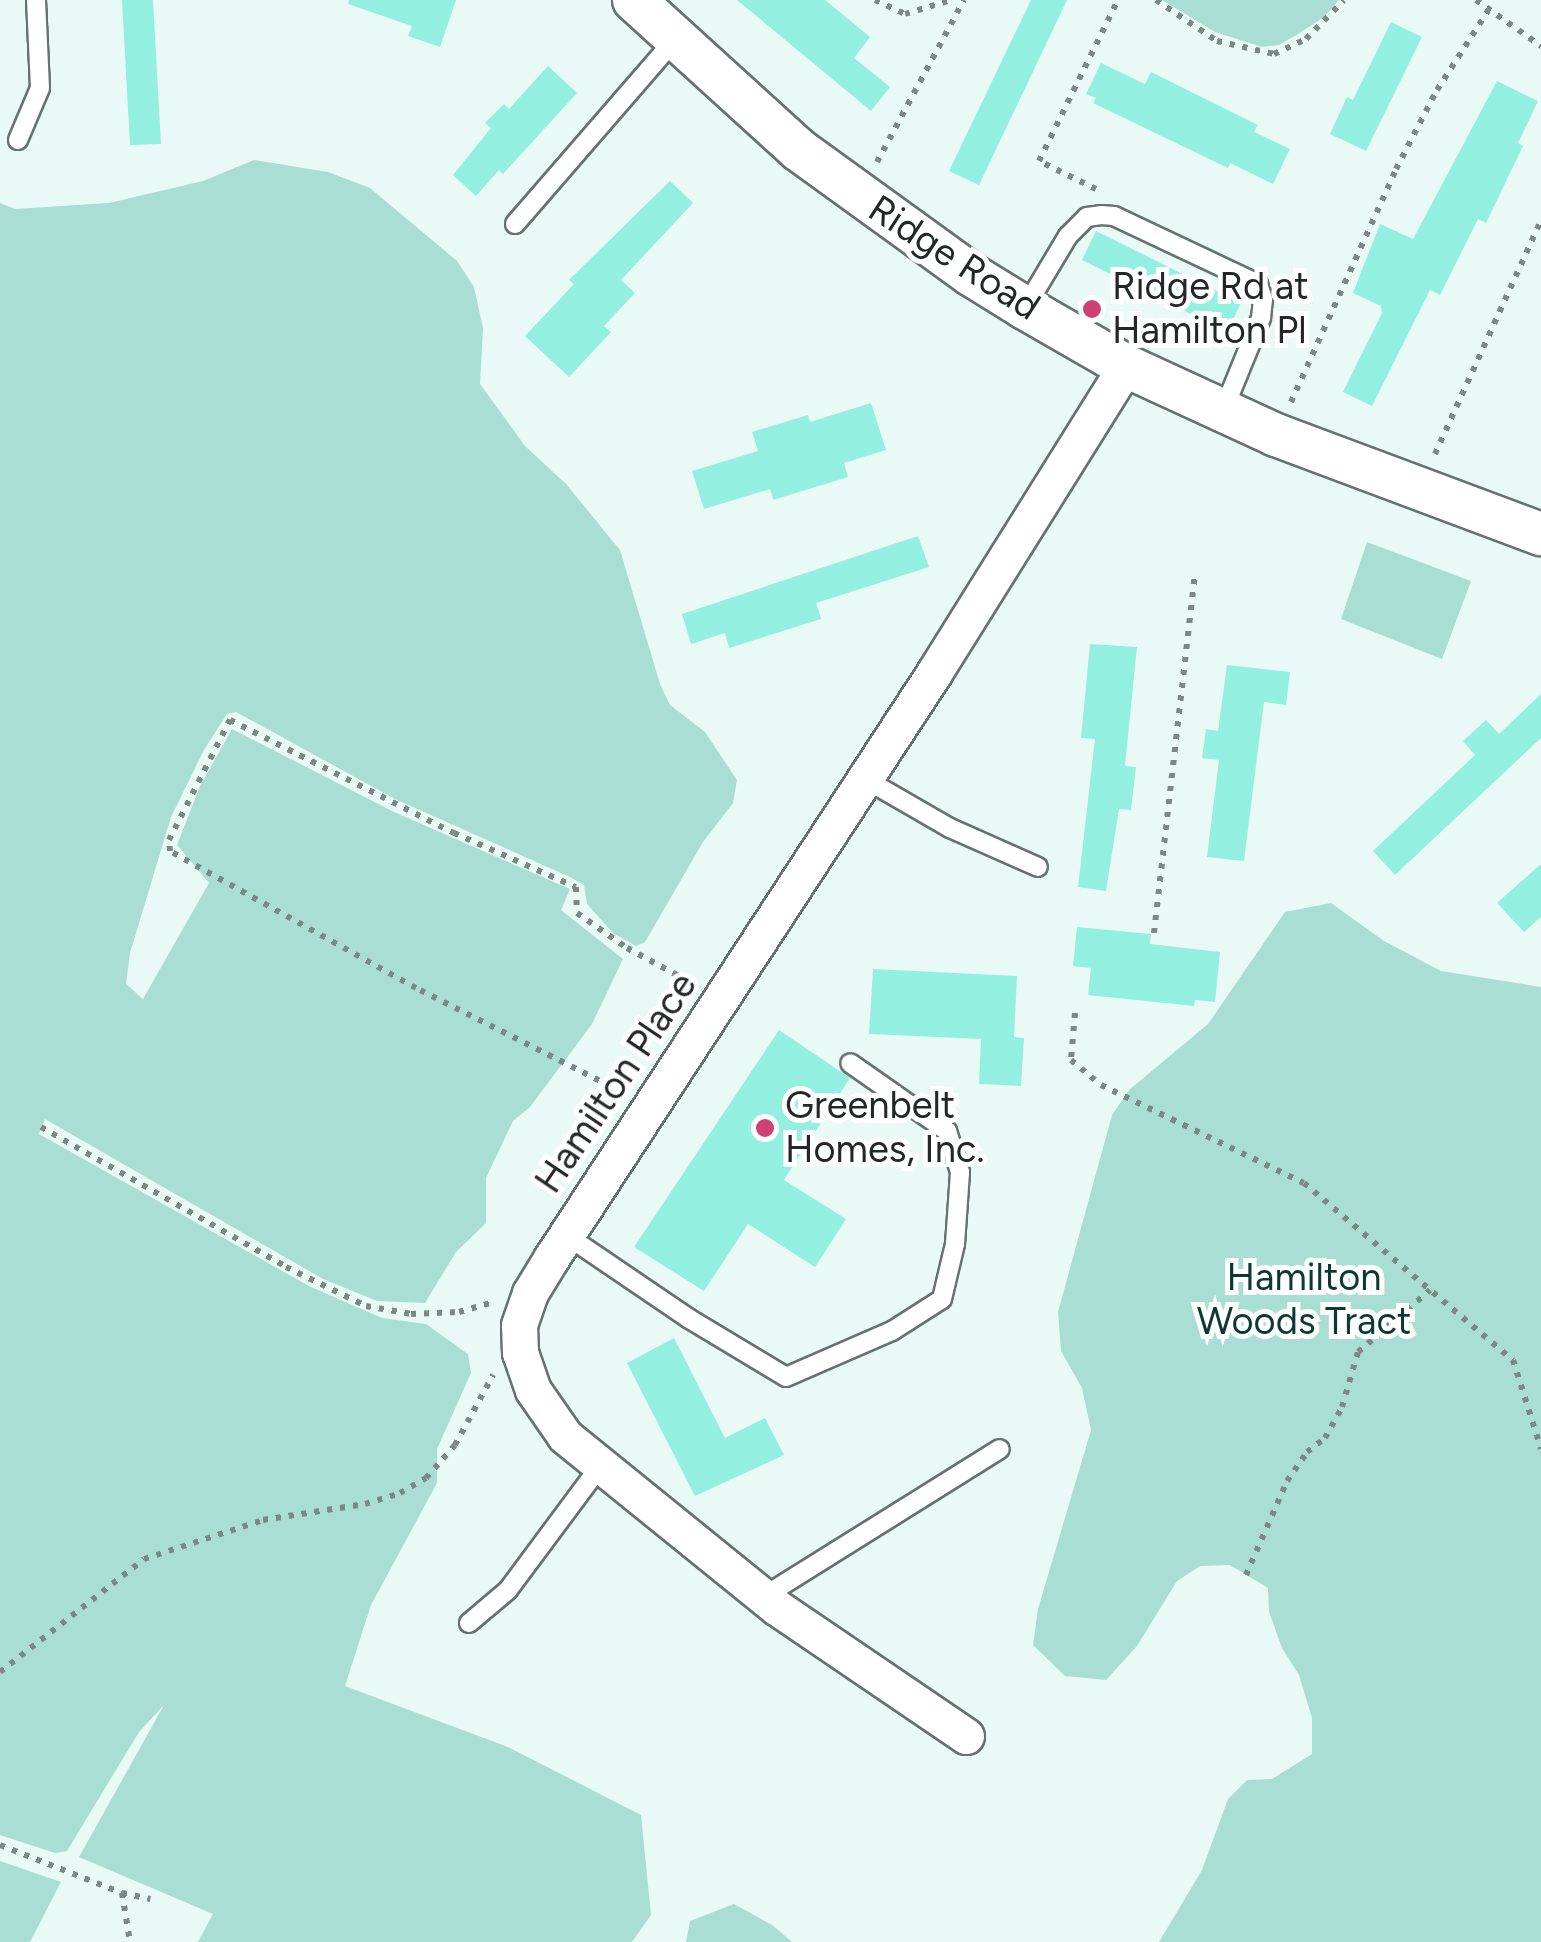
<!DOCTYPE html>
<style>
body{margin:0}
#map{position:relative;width:1541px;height:1942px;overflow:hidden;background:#e9f9f6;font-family:Figtree,sans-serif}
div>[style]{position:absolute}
.green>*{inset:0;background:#a9ded5}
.building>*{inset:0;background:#93f0e1}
.path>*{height:6px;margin-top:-3px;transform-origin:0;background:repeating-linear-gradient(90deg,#7d8886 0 5px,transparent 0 13px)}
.roads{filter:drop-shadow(2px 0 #657370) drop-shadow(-2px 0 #657370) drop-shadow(0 2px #657370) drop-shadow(0 -2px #657370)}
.service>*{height:18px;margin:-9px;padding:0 9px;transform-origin:9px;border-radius:9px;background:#fff}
.minor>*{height:35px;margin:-17.5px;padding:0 17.5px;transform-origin:17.5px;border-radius:17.5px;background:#fff}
.tertiary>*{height:42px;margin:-21px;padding:0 21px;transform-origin:21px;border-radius:21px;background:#fff}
.dots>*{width:28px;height:28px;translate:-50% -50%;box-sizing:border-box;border:5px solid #fff;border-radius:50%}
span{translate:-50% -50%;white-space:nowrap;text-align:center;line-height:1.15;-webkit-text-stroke:10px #fff;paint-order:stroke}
.street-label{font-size:38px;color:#222827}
.poi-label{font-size:38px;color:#222827}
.left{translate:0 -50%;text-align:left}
.park-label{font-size:38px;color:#0c3934}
</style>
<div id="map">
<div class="green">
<div style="clip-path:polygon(1162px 0,1339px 0,1324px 17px,1298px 34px,1279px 45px,1262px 47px,1215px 32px)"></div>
<div style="clip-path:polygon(254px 160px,328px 172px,370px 188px,457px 261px,474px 287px,483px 328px,480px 384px,525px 446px,566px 484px,620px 550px,660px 684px,670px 705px,705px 732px,737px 780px,733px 803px,703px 842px,645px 942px,636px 946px,613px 933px,587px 904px,584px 885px,570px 877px,397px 800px,236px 712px,227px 714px,204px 750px,171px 817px,130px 953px,126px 984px,143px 999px,209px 883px,177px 845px,200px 786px,232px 729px,394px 812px,570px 889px,561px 910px,623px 959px,592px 1024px,530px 1107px,513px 1121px,486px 1178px,486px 1223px,456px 1252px,425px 1303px,377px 1301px,323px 1279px,45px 1119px,39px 1134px,309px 1286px,382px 1318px,426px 1324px,468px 1354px,471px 1373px,437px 1449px,437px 1483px,371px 1605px,345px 1686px,508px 1747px,641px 1815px,651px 1915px,632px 1942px,198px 1942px,213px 1914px,79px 1857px,164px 1705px,139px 1732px,67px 1851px,55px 1853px,0 1835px,0 203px,15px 209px,109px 203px,203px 181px)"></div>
<div style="clip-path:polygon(1367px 542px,1471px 581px,1442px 659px,1341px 619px)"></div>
<div style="clip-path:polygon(1331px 903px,1384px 941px,1441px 971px,1541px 987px,1541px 1942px,1159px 1942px,1202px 1870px,1228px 1799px,1247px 1780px,1272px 1779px,1312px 1754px,1312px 1718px,1299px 1675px,1282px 1648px,1269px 1612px,1268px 1588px,1230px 1565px,1200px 1566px,1177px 1581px,1137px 1646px,1106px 1680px,1065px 1676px,1033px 1645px,1038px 1609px,1091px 1430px,1082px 1388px,1061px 1351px,1058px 1312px,1112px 1115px,1129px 1090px,1208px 1024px,1285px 912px)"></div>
<div style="clip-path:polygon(0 1861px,61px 1882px,30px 1942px,0 1942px)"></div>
<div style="clip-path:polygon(734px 1904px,772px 1925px,792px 1942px,686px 1942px,690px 1921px)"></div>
</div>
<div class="building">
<div style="clip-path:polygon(122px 0,153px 0,161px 144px,130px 145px)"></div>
<div style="clip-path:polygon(349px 0,456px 0,440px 47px,408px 36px,412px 26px,348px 4px)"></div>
<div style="clip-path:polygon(737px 0,825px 0,870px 37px,854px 58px,890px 87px,871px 111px)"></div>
<div style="clip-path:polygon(1031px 0,1067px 0,979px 185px,949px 171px)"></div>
<div style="clip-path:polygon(1391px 22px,1422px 37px,1366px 151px,1330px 134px,1347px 97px,1353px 100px)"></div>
<div style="clip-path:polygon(1101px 63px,1145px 84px,1151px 72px,1258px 125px,1254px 132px,1290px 149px,1273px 184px,1230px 163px,1228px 168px,1093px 103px,1096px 98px,1086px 94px)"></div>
<div style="clip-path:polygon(548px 66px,577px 93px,503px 174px,499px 170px,476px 196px,453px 175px,491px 128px,485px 123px,504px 104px,509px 109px)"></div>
<div style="clip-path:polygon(1497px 81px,1538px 101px,1518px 143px,1523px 146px,1486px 223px,1478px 219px,1440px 295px,1430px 290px,1372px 406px,1343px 392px,1382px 313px,1381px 306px,1353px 293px,1380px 224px,1413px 239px)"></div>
<div style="clip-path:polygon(670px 181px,693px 203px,621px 280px,635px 293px,604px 326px,611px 332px,569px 377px,525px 336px,574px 284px,569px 280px)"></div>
<div style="clip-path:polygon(1096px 231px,1241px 303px,1227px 332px,1082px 260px)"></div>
<div style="clip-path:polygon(871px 403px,886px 450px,844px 463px,848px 477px,773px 500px,770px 489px,704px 509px,692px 471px,758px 451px,752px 432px,808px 415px,810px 422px)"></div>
<div style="clip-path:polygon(918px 536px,929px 567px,816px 603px,821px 619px,729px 648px,725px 633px,691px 644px,682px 614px)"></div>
<div style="clip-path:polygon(1090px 644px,1137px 647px,1125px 766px,1136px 767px,1131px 810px,1119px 809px,1106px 891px,1078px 887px,1095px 739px,1081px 738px)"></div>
<div style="clip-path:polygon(1227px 665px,1290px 672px,1286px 705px,1264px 702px,1244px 861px,1207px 857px,1219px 760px,1202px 758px,1206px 729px,1218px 731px)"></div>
<div style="clip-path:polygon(1541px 694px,1541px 738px,1395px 875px,1373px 851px,1475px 755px,1463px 741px,1486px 720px,1499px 734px)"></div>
<div style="clip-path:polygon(1541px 864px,1541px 917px,1524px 932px,1497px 903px)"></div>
<div style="clip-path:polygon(1077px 927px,1151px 934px,1150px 944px,1220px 952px,1215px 1002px,1195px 1000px,1194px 1006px,1088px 995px,1091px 968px,1073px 966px)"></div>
<div style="clip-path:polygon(873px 969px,1017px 976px,1014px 1037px,1024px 1038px,1021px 1086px,979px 1084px,981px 1039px,869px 1034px)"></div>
<div style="clip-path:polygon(779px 1030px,850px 1078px,784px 1180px,846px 1219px,815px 1267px,748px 1224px,704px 1291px,634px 1247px)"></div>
<div style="clip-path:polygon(674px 1338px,725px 1438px,765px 1418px,784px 1455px,695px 1496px,627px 1363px)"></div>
</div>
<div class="path">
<div style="left:875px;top:0;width:33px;rotate:25deg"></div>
<div style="left:905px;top:14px;width:48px;rotate:-16.9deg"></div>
<div style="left:1156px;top:0;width:73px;rotate:33.9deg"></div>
<div style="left:1217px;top:41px;width:58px;rotate:12.8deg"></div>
<div style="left:1274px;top:54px;width:35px;rotate:-25deg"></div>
<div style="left:1306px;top:39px;width:54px;rotate:-45.7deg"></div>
<div style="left:1476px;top:0;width:80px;rotate:35.3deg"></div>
<div style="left:877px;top:162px;width:184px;rotate:-61.8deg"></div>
<div style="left:1096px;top:189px;width:64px;rotate:-153.8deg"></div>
<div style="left:1039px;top:161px;width:179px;rotate:-63.9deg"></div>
<div style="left:1291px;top:402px;width:256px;rotate:-65.7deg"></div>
<div style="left:1396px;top:169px;width:89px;rotate:-62.6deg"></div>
<div style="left:1437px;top:90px;width:94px;rotate:-57.2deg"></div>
<div style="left:1435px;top:454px;width:257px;rotate:-65.6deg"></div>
<div style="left:1154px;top:933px;width:361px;rotate:-83.5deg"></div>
<div style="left:1075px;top:1013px;width:47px;rotate:94.9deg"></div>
<div style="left:1071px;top:1060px;width:39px;rotate:40deg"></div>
<div style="left:1101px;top:1085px;width:225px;rotate:25.8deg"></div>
<div style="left:1304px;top:1183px;width:274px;rotate:40.3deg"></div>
<div style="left:1513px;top:1360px;width:93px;rotate:72.5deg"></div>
<div style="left:622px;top:1092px;width:231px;rotate:-153.2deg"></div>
<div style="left:416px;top:988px;width:282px;rotate:-150.9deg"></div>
<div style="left:170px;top:851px;width:11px;rotate:-95deg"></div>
<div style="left:169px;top:840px;width:135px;rotate:-63.1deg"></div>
<div style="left:230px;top:720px;width:251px;rotate:26.8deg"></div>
<div style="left:454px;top:833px;width:133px;rotate:23.9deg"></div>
<div style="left:576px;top:887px;width:26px;rotate:88deg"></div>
<div style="left:577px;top:913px;width:61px;rotate:35deg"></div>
<div style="left:627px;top:948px;width:72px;rotate:28.4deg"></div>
<div style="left:41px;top:1127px;width:282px;rotate:29.7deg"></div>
<div style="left:286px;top:1267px;width:89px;rotate:26deg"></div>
<div style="left:366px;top:1306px;width:46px;rotate:10.1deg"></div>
<div style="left:411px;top:1314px;width:48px;rotate:-2.4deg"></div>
<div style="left:459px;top:1312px;width:32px;rotate:-16deg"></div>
<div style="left:1246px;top:1575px;width:103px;rotate:-66.4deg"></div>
<div style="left:1287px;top:1481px;width:35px;rotate:-55deg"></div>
<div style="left:1307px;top:1452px;width:23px;rotate:-38deg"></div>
<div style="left:1325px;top:1438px;width:35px;rotate:-61deg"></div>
<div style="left:1342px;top:1407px;width:57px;rotate:-73.8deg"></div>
<div style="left:1358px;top:1352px;width:95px;rotate:-40.7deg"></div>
<div style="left:0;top:1672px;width:183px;rotate:-38.1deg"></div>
<div style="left:144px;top:1559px;width:125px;rotate:-18.1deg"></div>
<div style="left:263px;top:1520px;width:103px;rotate:-8.9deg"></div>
<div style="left:365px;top:1504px;width:37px;rotate:-17deg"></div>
<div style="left:400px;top:1493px;width:30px;rotate:-30deg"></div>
<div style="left:426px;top:1478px;width:44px;rotate:-48.7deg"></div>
<div style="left:455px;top:1445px;width:80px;rotate:-61.5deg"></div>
<div style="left:0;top:1845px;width:131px;rotate:21.5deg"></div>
<div style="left:122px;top:1893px;width:29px;rotate:12deg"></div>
<div style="left:122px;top:1893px;width:50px;rotate:80.7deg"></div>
</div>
<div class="roads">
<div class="service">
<div style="left:18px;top:140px;width:56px;rotate:-67.1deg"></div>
<div style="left:40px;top:88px;width:88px;rotate:-92.6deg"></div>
<div style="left:515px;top:224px;width:245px;rotate:-49.1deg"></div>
<div style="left:1025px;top:308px;width:84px;rotate:-59.2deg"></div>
<div style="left:1068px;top:236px;width:27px;rotate:-45deg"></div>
<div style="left:1087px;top:217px;width:14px;rotate:-8deg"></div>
<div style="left:1101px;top:215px;width:13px;rotate:4deg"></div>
<div style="left:1114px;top:216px;width:159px;rotate:25.3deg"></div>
<div style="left:1258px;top:284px;width:16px;rotate:72deg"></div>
<div style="left:1263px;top:299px;width:19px;rotate:96deg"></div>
<div style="left:1261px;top:318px;width:100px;rotate:112.2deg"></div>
<div style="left:865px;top:779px;width:98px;rotate:30deg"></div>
<div style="left:950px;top:828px;width:96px;rotate:23.9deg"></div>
<div style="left:566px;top:1235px;width:148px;rotate:34.2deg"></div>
<div style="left:688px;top:1318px;width:114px;rotate:31deg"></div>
<div style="left:786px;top:1377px;width:116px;rotate:-23.5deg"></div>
<div style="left:892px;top:1331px;width:59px;rotate:-32.6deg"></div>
<div style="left:942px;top:1299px;width:57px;rotate:-76.7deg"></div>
<div style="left:955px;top:1244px;width:72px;rotate:-86deg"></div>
<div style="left:960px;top:1172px;width:43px;rotate:-107.6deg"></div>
<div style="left:947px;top:1131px;width:118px;rotate:-145deg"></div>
<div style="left:763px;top:1597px;width:279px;rotate:-32deg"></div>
<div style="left:469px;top:1623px;width:51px;rotate:-40.2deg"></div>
<div style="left:508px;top:1590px;width:156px;rotate:-53.4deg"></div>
</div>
<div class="minor">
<div style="left:966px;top:1736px;width:230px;rotate:-145.8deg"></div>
<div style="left:776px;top:1607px;width:272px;rotate:-141deg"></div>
<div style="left:565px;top:1436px;width:56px;rotate:-124.8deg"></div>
<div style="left:533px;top:1390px;width:39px;rotate:-109deg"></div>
<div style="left:520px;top:1353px;width:28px;rotate:-92deg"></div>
<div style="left:519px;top:1325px;width:34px;rotate:-71deg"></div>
<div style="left:530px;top:1293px;width:42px;rotate:-58.6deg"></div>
<div style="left:552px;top:1257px;width:698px;rotate:-56.81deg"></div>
<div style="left:934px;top:673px;width:362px;rotate:-58deg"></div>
</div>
<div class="tertiary">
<div style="left:634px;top:0;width:223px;rotate:42.3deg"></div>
<div style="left:799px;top:150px;width:211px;rotate:35.9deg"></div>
<div style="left:970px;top:274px;width:65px;rotate:31.7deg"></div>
<div style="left:1025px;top:308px;width:116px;rotate:29.9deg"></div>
<div style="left:1126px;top:366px;width:165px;rotate:24.7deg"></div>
<div style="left:1276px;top:435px;width:283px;rotate:20.5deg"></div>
</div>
</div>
<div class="dots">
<div style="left:1092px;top:309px;background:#ce4172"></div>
<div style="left:765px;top:1128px;background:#ce4172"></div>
</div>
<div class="street-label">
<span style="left:954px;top:258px;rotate:33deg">Ridge Road</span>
<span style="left:616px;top:1083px;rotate:-56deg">Hamilton Place</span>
</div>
<div class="poi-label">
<span class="left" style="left:1112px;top:309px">Ridge Rd at<br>Hamilton Pl</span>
<span class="left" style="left:785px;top:1128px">Greenbelt<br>Homes, Inc.</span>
</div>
<div class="park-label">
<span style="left:1304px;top:1300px">Hamilton<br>Woods Tract</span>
</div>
</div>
